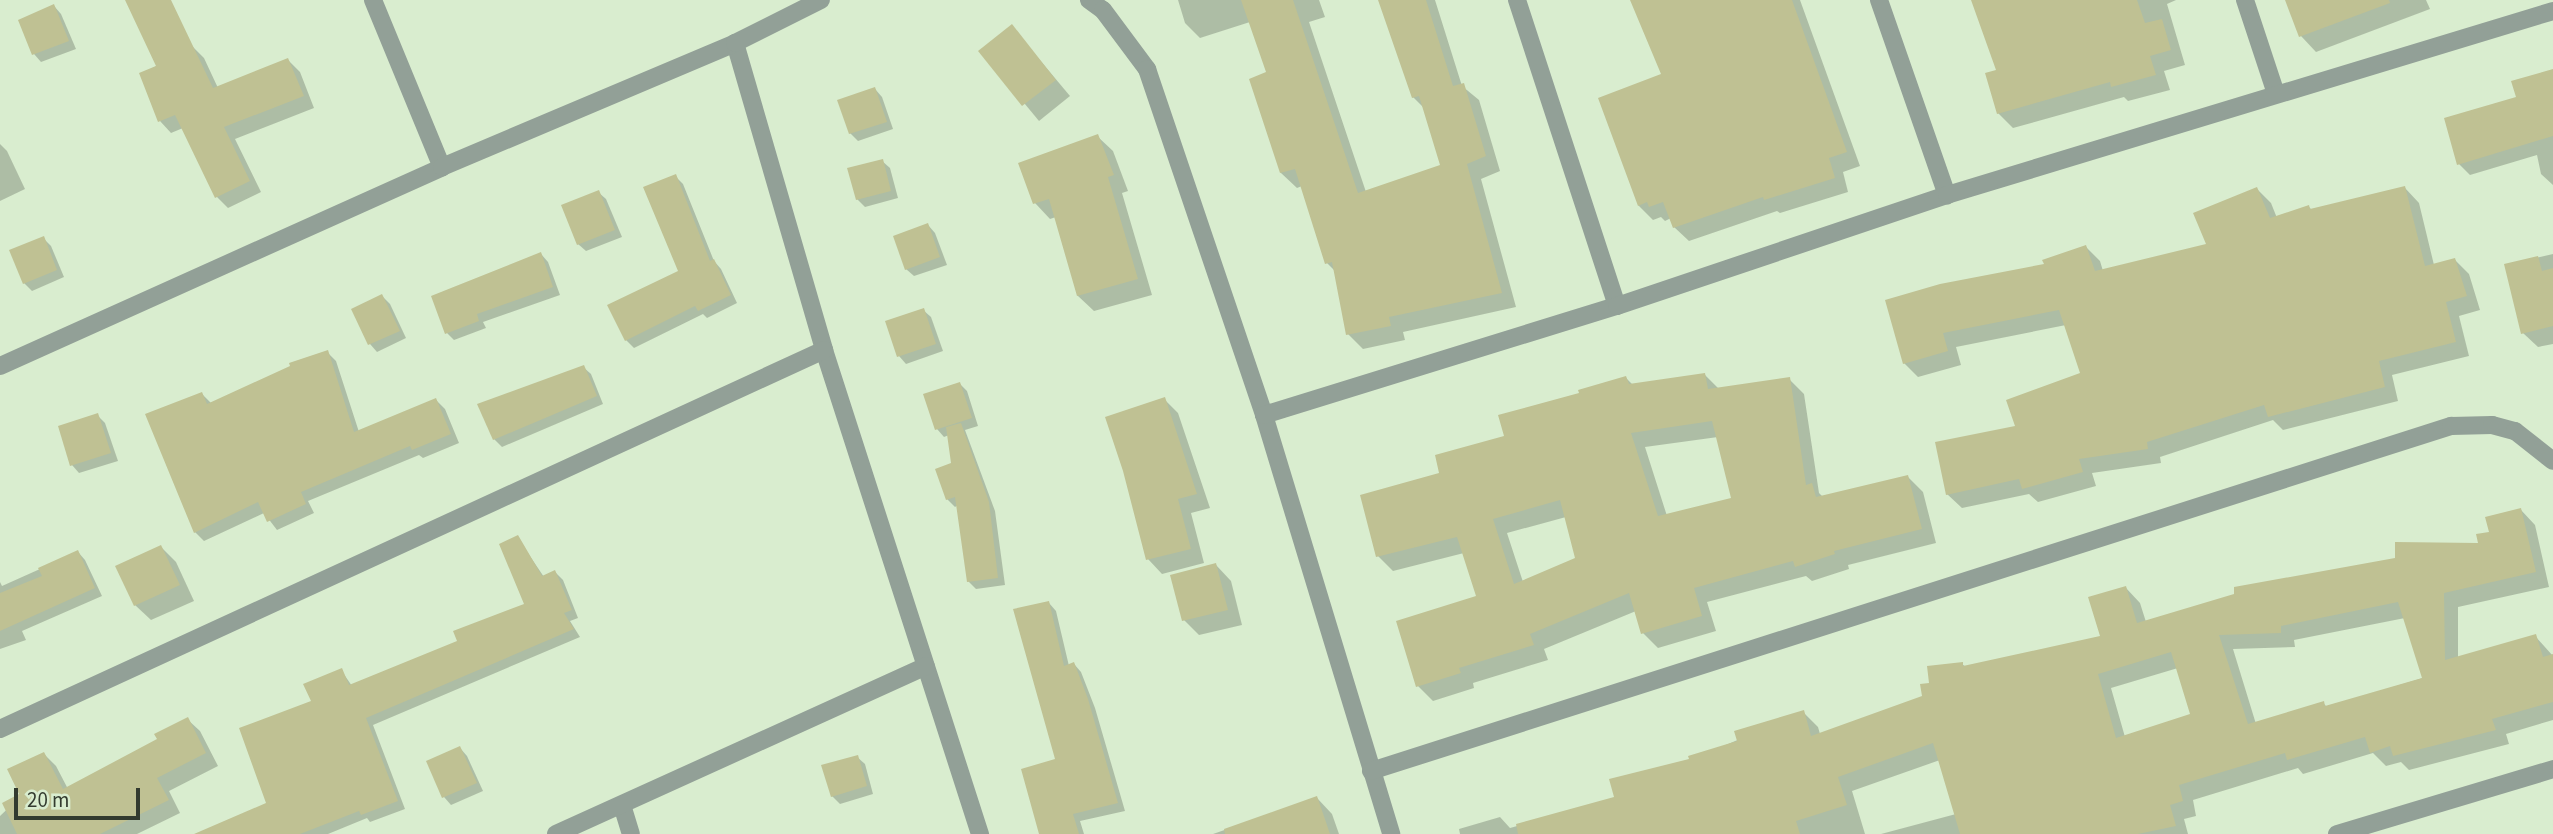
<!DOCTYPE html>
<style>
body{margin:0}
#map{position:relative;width:2553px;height:834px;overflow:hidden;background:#d9edcf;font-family:"Source Sans 3",sans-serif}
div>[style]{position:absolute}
.shadow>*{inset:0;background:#0003}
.building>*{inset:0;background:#bfc193}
.service>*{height:18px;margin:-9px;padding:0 9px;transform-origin:9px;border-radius:9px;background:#92a097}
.minor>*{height:18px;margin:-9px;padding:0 9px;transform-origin:9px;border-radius:9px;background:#92a097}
span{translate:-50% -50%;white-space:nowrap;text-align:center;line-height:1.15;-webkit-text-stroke:5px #d9edcf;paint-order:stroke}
.scale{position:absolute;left:14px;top:788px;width:126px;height:32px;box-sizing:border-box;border:4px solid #333b2f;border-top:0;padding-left:9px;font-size:21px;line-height:24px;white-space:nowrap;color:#333b2f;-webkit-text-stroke:5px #d9edcf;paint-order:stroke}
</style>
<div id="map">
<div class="shadow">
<div style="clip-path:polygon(1178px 0,1319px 0,1325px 17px,1309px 22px,1366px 192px,1443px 167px,1425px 109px,1413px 97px,1380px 0,1435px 0,1462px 86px,1479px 100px,1500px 171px,1481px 179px,1516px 307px,1403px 332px,1405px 340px,1363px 349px,1348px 334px,1336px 272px,1327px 263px,1302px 186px,1297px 188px,1281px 173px,1268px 73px,1250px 22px,1200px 38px,1185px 23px)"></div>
<div style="clip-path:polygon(1632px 0,1800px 0,1860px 166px,1843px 172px,1848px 192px,1780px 213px,1777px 211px,1689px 241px,1674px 227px,1671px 218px,1665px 221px,1661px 217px,1653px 220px,1639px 206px,1600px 99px,1663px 76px)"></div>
<div style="clip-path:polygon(1973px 0,2176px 0,2167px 4px,2185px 65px,2164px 71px,2170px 90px,2128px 101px,2124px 97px,2013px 128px,1998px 113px,1998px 71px)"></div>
<div style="clip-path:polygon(2287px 0,2426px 0,2430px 9px,2316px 52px,2301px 36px)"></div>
<div style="clip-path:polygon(54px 6px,61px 14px,76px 49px,41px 62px,34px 54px,20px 21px)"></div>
<div style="clip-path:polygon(1012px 27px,1070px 96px,1039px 121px,981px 51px)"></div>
<div style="clip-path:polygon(193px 47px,204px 58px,218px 88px,288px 60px,300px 72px,314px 108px,235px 139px,261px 192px,228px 208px,217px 197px,183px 128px,171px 133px,160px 121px,141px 74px)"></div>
<div style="clip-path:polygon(2553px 74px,2553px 185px,2541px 174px,2537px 155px,2470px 175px,2459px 164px,2518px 98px)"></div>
<div style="clip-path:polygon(875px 89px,882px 97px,893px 129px,858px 141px,850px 133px)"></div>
<div style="clip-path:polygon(1097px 136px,1113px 151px,1128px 191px,1122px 193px,1152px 295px,1094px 311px,1078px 296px,1056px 217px,1050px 219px,1035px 203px)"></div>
<div style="clip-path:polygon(0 144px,7px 151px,25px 189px,0 201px)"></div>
<div style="clip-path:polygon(882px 161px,890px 168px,898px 198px,865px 207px,857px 199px)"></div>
<div style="clip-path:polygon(675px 176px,683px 184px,714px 261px,721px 269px,737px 303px,707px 318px,703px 314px,634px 348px,626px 340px,609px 306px,680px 272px)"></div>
<div style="clip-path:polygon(2405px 188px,2419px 203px,2434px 265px,2455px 260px,2469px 274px,2480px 310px,2459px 316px,2469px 356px,2392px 375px,2398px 401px,2283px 430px,2273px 420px,2160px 457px,2161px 463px,2092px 473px,2096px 486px,2038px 502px,2029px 494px,1962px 508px,1947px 494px,2017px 427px,2082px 374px,2066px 325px,1956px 347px,1961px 365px,1918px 377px,1904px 363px,1887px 301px,2046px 265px,2086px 247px,2100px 261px,2103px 271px,2209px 245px,2257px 189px,2271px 203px,2277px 218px,2309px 207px,2312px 210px)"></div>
<div style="clip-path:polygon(598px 192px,606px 199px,622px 237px,586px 251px,578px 244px)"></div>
<div style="clip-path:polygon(928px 225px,935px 233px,947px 265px,914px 276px,906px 269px)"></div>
<div style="clip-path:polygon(43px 238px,51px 246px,64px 277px,32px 291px,24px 283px)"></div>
<div style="clip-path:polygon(541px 254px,548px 262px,560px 295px,483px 322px,486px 328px,454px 340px,447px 333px)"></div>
<div style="clip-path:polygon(2553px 254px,2553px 344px,2538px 347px,2523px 333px,2506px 265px)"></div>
<div style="clip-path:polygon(382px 296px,390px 304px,406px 338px,377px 352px,370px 344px)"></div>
<div style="clip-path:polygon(923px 310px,931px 317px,943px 351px,906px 364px,899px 356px)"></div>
<div style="clip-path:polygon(327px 352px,336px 361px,359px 432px,436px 400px,445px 409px,459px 443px,423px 458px,419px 455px,308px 501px,314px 513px,277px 530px,264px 513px,204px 541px,195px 532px,202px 394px,211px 403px)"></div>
<div style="clip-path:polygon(583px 367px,591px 374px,603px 404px,502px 447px,494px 439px,479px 405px)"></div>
<div style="clip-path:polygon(evenodd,1705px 375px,1719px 389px,1789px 379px,1804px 394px,1819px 493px,1823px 497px,1908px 477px,1923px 492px,1936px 543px,1848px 565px,1849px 569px,1812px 581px,1806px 576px,1707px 602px,1716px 631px,1658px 648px,1643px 633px,1636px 611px,1544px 649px,1548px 660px,1473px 683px,1474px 688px,1433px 701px,1418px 686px,1478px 597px,1464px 553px,1393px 571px,1378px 556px,1442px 474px,1581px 394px,1626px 378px,1633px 385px,1705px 375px,1718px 437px,1733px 499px,1667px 516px,1645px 447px,1718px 437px,1705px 375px,1566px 517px,1578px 559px,1523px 582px,1507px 533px,1566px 517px)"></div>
<div style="clip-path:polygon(960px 384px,967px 391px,978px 426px,965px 430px,995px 511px,1005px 585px,976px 589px,968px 581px,958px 505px,955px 507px,947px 499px,953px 465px,949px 435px,944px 437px,937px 429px)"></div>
<div style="clip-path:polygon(1164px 399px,1178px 413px,1210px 508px,1191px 513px,1204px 563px,1162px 574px,1148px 559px)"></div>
<div style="clip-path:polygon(97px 415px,105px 423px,118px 461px,79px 473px,72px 465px)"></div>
<div style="clip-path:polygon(evenodd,2521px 510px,2535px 525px,2549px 587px,2458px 607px,2458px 658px,2535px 636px,2553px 656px,2553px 720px,2506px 734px,2509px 744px,2409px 770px,2401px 762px,2386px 766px,2373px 753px,2303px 774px,2298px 768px,2193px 800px,2196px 816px,2184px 819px,2188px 834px,1881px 834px,1956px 814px,1940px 760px,1852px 791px,1865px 834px,1460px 834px,1459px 829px,1500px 817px,1510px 828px,1616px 798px,1691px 760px,1803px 712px,1818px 727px,1820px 734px,1924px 698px,1931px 685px,1962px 664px,1966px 667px,2102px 638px,2126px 588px,2140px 603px,2146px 622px,2480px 544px,2521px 510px,2405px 618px,2423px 678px,2327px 707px,2323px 703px,2256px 724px,2233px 649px,2295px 647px,2294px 640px,2405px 618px,2521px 510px,2178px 668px,2192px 715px,2125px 737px,2111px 688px,2178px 668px)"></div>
<div style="clip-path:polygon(517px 537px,544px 577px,555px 572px,563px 580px,578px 618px,570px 621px,580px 637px,373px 725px,405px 809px,370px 822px,367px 818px,328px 834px,204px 834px,268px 804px,313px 702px,341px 670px,352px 686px,459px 642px,527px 605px)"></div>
<div style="clip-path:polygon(161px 547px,176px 562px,194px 601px,151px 620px,135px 605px)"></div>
<div style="clip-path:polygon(78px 552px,85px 560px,102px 596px,22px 631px,26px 640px,0 649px,0 582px,2px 586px)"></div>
<div style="clip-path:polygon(1216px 565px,1231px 581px,1242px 625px,1199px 635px,1184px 620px)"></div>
<div style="clip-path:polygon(1049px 603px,1056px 611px,1069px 666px,1074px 664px,1081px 672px,1095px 708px,1125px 811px,1080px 821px,1084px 834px,1048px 834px,1057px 761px)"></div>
<div style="clip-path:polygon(187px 719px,200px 731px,218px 766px,169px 791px,180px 813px,137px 834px,0 834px,0 816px,22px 795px,44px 754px,56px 766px,68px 789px,159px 740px)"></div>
<div style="clip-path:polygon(460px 748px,467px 756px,483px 791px,451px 805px,444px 797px)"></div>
<div style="clip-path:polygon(857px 757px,865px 764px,873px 794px,840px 804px,832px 796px)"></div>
<div style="clip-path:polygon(1317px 798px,1332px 814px,1339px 834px,1213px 834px)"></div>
</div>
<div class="building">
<div style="clip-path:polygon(125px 0,171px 0,213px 88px,288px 58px,304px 96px,224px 127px,250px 181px,215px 198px,175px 115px,158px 122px,139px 73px,156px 66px)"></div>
<div style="clip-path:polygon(1241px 0,1293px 0,1358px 193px,1440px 165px,1419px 96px,1412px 98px,1378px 0,1426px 0,1453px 86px,1464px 83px,1486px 156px,1467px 164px,1502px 293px,1389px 317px,1391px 326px,1346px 335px,1332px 262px,1325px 264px,1295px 169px,1280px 173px,1249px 79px,1266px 72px)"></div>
<div style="clip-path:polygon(1630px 0,1792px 0,1847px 152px,1829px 158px,1835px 178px,1764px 200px,1763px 197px,1673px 228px,1663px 202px,1649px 207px,1647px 202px,1638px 206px,1598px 98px,1661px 74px)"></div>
<div style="clip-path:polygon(1971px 0,2137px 0,2145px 23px,2162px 19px,2171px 50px,2150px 56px,2156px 75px,2111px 87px,2110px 82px,1997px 114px,1985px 73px,1996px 70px)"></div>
<div style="clip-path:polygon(2285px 0,2389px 0,2390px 3px,2299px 37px)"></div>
<div style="clip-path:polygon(54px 4px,69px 41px,32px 55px,18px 20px)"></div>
<div style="clip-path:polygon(1012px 24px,1056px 80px,1022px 106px,978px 51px)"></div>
<div style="clip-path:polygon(2553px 69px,2553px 136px,2457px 165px,2444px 118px,2516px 97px,2511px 81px)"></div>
<div style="clip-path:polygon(875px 87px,887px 122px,849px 134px,837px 100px)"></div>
<div style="clip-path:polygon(1098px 134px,1114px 175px,1108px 177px,1138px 279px,1077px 296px,1049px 199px,1033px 204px,1018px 163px)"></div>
<div style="clip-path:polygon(883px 159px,891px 191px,856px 200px,847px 168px)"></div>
<div style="clip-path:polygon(676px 174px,710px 261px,714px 259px,731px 295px,698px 311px,695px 306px,625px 341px,607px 305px,678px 271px,643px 187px)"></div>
<div style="clip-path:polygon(2405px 186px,2425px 266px,2455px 258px,2467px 296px,2446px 302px,2456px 342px,2379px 361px,2385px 387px,2268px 417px,2264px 405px,2147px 442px,2148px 449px,2079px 459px,2083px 472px,2022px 489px,2019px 479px,1946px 495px,1935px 442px,2015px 426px,2006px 400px,2080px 373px,2059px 310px,1943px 333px,1948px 351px,1903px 364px,1885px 300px,1940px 284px,2044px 264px,2042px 260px,2086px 245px,2095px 271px,2206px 244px,2193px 213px,2257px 187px,2270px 218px,2309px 205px,2310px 209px)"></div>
<div style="clip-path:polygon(599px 190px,615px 230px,577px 245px,561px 205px)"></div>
<div style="clip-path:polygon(928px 223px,940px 257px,905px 270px,893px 236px)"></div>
<div style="clip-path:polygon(44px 236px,57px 270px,23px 284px,9px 250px)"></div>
<div style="clip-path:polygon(541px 252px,553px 287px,477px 314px,479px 321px,445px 334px,431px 296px)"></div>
<div style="clip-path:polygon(2538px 256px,2542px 271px,2553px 268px,2553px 326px,2521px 334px,2504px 264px)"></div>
<div style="clip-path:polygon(382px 294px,400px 331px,368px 345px,351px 309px)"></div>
<div style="clip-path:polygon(924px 308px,936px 344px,897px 357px,885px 321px)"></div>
<div style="clip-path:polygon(328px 350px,354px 432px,436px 398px,451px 434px,412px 450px,410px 446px,301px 492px,306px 504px,267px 522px,258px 502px,194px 533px,145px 414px,202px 392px,207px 404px,290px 366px,289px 363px)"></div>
<div style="clip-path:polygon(584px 365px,597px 396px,493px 440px,477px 404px)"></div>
<div style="clip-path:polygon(evenodd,1705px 373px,1708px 389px,1790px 377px,1806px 485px,1812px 483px,1816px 497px,1908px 475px,1922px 529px,1834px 551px,1835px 554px,1795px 567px,1793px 561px,1694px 588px,1702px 616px,1641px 634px,1629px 593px,1530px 634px,1534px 645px,1459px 668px,1461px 673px,1416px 687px,1396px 621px,1476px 596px,1457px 537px,1376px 557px,1360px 495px,1439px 473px,1435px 455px,1504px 436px,1498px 415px,1579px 393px,1578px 390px,1626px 376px,1629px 384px,1705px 373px,1712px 421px,1731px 498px,1658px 516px,1631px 433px,1712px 421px,1705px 373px,1560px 500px,1575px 558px,1514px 584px,1493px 519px,1560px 500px)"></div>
<div style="clip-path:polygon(960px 382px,972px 418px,935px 430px,923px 394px)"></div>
<div style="clip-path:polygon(1165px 397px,1197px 494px,1178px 499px,1191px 549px,1146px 560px,1123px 471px,1105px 417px)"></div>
<div style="clip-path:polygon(98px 413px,111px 453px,70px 466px,58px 426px)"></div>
<div style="clip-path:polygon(961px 423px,989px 502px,998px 578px,967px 582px,955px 497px,946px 500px,935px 469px,951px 463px,946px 427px)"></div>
<div style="clip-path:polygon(evenodd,2521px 508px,2536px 572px,2444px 593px,2445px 660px,2536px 634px,2543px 657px,2553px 654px,2553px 702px,2492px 719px,2496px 730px,2393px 756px,2390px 746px,2370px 753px,2365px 737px,2287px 760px,2285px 753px,2179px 785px,2183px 801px,2170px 805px,2176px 826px,2138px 834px,1960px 834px,1933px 743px,1838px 777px,1847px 805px,1796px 821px,1800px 834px,1518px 834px,1516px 824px,1614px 797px,1609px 779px,1689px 759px,1688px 756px,1737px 741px,1734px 731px,1804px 710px,1811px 736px,1922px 696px,1920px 684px,1929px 683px,1927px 666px,1963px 662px,1963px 666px,2100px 636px,2088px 597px,2126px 586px,2137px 623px,2234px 594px,2234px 587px,2395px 558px,2395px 542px,2478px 543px,2476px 534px,2489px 532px,2485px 517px,2521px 508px,2398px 602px,2422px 678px,2325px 706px,2324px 701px,2248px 724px,2219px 635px,2281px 633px,2281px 626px,2398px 602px,2521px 508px,2171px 652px,2190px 714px,2116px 738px,2098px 674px,2171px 652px)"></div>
<div style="clip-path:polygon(518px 535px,542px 576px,555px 570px,572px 610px,564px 613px,574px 629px,366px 718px,398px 801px,361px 815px,359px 811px,300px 834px,194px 834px,266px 803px,239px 728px,311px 701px,303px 684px,342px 668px,349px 685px,457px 641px,453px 631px,524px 604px,499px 544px)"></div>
<div style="clip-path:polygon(161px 545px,180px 585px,134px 606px,115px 566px)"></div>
<div style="clip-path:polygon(78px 550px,95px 588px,0 631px,0 593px,42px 576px,38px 568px)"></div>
<div style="clip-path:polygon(1216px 563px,1228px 610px,1182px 621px,1170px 575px)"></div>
<div style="clip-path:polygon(1049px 601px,1064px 666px,1074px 662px,1088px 699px,1118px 803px,1073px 814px,1079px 834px,1039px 834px,1021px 769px,1055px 759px,1013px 609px)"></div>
<div style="clip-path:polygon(188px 717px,206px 753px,157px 778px,169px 800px,100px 834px,17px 834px,2px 803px,19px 794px,7px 769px,44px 752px,63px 789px,157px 739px,154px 734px)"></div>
<div style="clip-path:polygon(460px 746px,477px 783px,442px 798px,426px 761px)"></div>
<div style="clip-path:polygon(858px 755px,867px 786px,831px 797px,821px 765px)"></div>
<div style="clip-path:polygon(1317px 796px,1330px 834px,1225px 834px,1224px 829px)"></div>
</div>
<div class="service">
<div style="left:373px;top:0;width:181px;rotate:67.6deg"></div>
</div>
<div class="minor">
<div style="left:1089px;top:0;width:17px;rotate:36deg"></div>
<div style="left:1103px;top:10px;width:74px;rotate:53.3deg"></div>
<div style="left:1147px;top:69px;width:365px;rotate:71.3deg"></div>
<div style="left:1264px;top:415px;width:438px;rotate:73.1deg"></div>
<div style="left:1517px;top:0;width:322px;rotate:71.9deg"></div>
<div style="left:1879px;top:0;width:207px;rotate:70.8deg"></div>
<div style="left:2245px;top:0;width:99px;rotate:71.7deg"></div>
<div style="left:735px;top:43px;width:320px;rotate:73.8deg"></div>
<div style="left:824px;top:350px;width:509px;rotate:72.14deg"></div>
<div style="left:0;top:366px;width:485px;rotate:-24.2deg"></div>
<div style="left:442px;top:167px;width:318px;rotate:-22.9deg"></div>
<div style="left:735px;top:43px;width:96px;rotate:-26.6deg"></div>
<div style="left:1264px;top:415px;width:369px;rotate:-17.2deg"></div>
<div style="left:1617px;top:306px;width:348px;rotate:-18.6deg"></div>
<div style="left:1947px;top:195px;width:633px;rotate:-16.89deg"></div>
<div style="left:0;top:729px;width:907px;rotate:-24.7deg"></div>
<div style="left:1371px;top:771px;width:1134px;rotate:-17.72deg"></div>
<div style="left:2451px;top:426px;width:41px;rotate:-1.4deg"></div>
<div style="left:2492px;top:425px;width:24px;rotate:15deg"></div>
<div style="left:2515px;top:431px;width:48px;rotate:38.3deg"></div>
<div style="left:622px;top:805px;width:30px;rotate:73deg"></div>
<div style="left:556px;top:834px;width:406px;rotate:-24.4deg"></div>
<div style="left:2337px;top:834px;width:226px;rotate:-16.7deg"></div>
</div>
<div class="scale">20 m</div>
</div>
